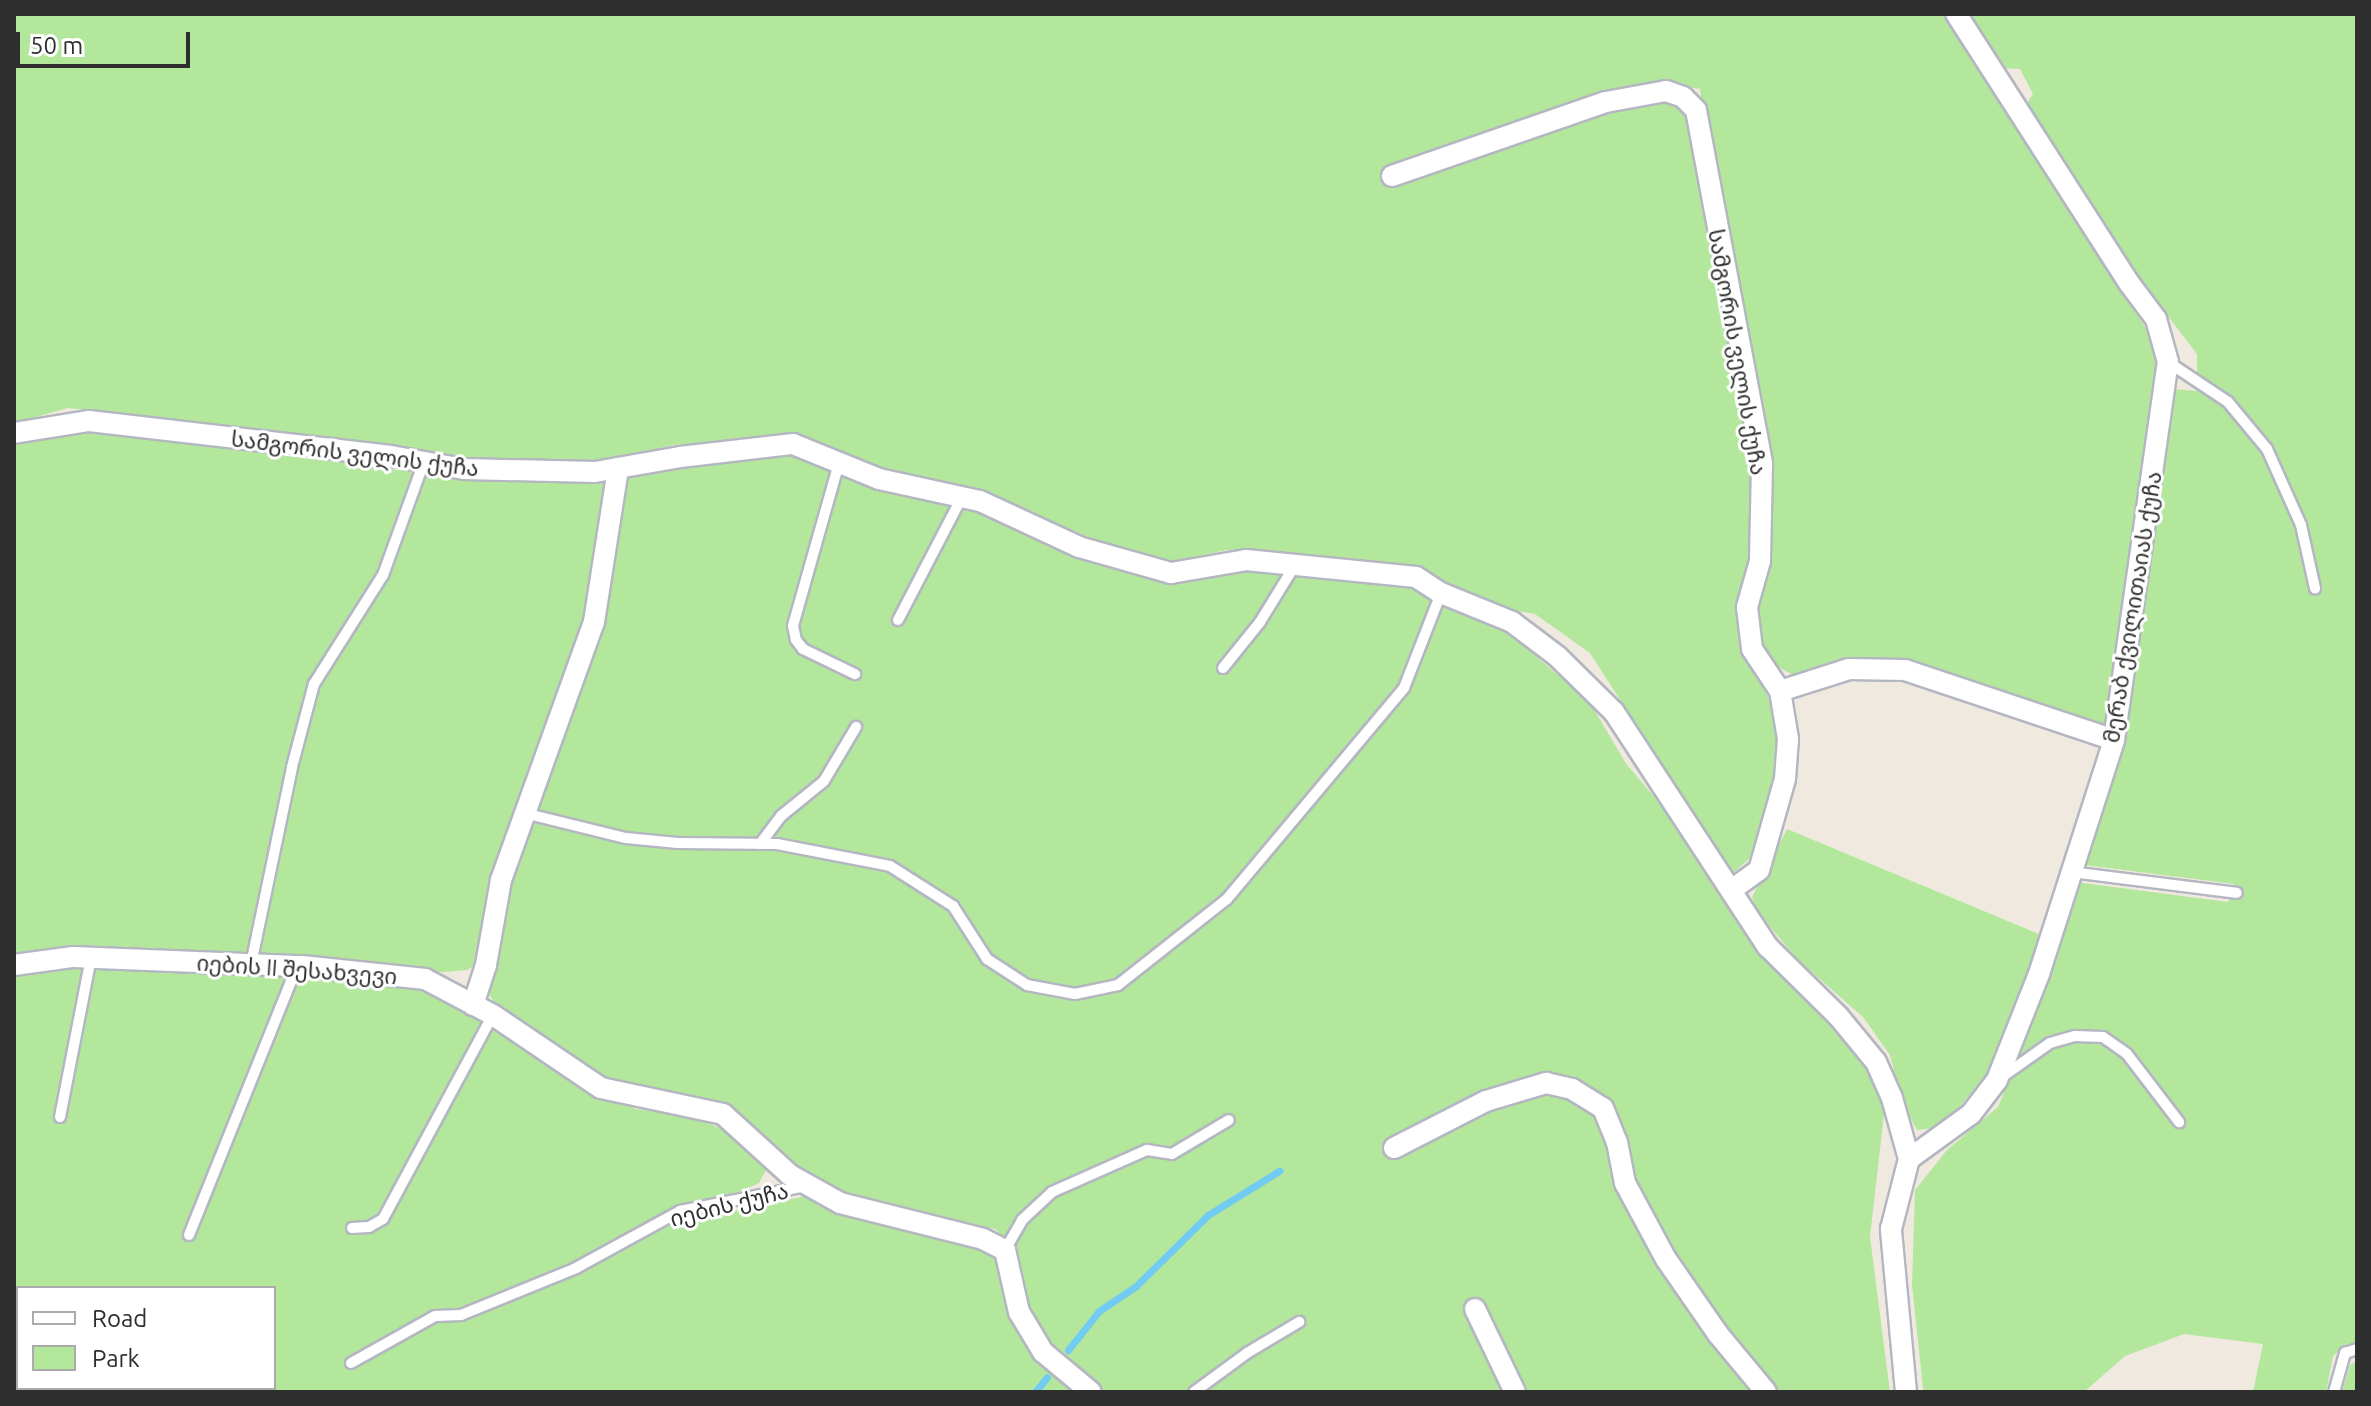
<!DOCTYPE html>
<meta charset="utf-8">
<style>
body{margin:0}
#map{position:relative;width:2371px;height:1406px;overflow:hidden;background:#efe9e0;font-family:Ubuntu,"Noto Sans Georgian",sans-serif}
div>[style]{position:absolute}
.green>*{inset:0;background:#b2e79c}
.stream>*{height:7px;margin:-3.5px;padding:0 3.5px;transform-origin:3.5px;border-radius:3.5px;background:#71cbf3}
.roads{filter:drop-shadow(2px 0 #b4b6c1) drop-shadow(-2px 0 #b4b6c1) drop-shadow(0 2px #b4b6c1) drop-shadow(0 -2px #b4b6c1)}
.service>*{height:10px;margin:-5px;padding:0 5px;transform-origin:5px;border-radius:5px;background:#fff}
.minor>*{height:20px;margin:-10px;padding:0 10px;transform-origin:10px;border-radius:10px;background:#fff}
span{translate:-50% -50%;white-space:nowrap;text-align:center;line-height:1.15;-webkit-text-stroke:6px #fff;paint-order:stroke}
.street-label{font-size:22px;color:#2e2e2e}
.frame{position:absolute;inset:0;border:16px solid #2e2e2e;pointer-events:none}
.legend{position:absolute;left:16px;top:1286px;width:260px;height:104px;box-sizing:border-box;background:#fff;border:2px solid #ababab;margin:0;padding:10px 14px;list-style:none;font-size:24px;color:#2e2e2e}
.legend li{display:flex;align-items:center;gap:16px;height:40px}
.legend b{width:40px;border:2px solid #ababab}
.scale{position:absolute;left:16px;top:32px;width:174px;height:36px;box-sizing:border-box;border:4px solid #2e2e2e;border-top:0;padding-left:10px;font-size:24px;line-height:28px;white-space:nowrap;color:#2e2e2e;-webkit-text-stroke:6px #fff;paint-order:stroke}
</style>
<div id="map">
<div class="green">
<div style="clip-path:polygon(14px 14px,1945px 14px,2150px 335px,2157px 369px,2107px 729px,1903px 663px,1795px 676px,1769px 662px,1759px 637px,1759px 607px,1767px 561px,1700px 89px,1664px 83px,1592px 97px,1670px 100px,1684px 107px,1693px 130px,1716px 278px,1736px 356px,1753px 491px,1751px 570px,1737px 604px,1744px 642px,1769px 700px,1778px 734px,1777px 783px,1749px 859px,1732px 874px,1590px 653px,1535px 614px,1484px 605px,1424px 570px,1227px 550px,1165px 563px,1119px 550px,996px 498px,909px 479px,797px 437px,673px 445px,598px 465px,468px 459px,251px 428px,68px 408px,14px 423px)"></div>
<div style="clip-path:polygon(1966px 14px,2357px 14px,2357px 1343px,2347px 1344px,2333px 1356px,2326px 1392px,2253px 1392px,2263px 1344px,2184px 1334px,2125px 1356px,2084px 1392px,1924px 1392px,1923px 1388px,1912px 1285px,1915px 1190px,1947px 1150px,1998px 1107px,2038px 1008px,2075px 882px,2228px 902px,2234px 884px,2084px 865px,2172px 389px,2197px 391px,2197px 354px,2121px 255px,2026px 105px,2033px 94px,2020px 69px,2000px 68px)"></div>
<div style="clip-path:polygon(80px 431px,268px 447px,379px 468px,427px 473px,592px 484px,612px 476px,586px 626px,481px 962px,467px 970px,430px 973px,14px 958px,14px 442px)"></div>
<div style="clip-path:polygon(785px 453px,881px 489px,974px 509px,1077px 556px,1409px 585px,1454px 611px,1507px 631px,1590px 703px,1627px 765px,1682px 829px,1810px 1000px,1860px 1055px,1878px 1080px,1885px 1105px,1870px 1237px,1890px 1392px,1776px 1392px,1703px 1301px,1644px 1204px,1619px 1116px,1597px 1096px,1597px 1115px,1610px 1145px,1625px 1203px,1680px 1299px,1753px 1392px,1105px 1392px,1047px 1343px,1025px 1304px,1017px 1250px,995px 1229px,935px 1219px,859px 1198px,811px 1179px,729px 1108px,609px 1082px,500px 1011px,489px 994px,504px 912px,629px 477px)"></div>
<div style="clip-path:polygon(1787px 829px,2041px 935px,1993px 1066px,1943px 1127px,1917px 1130px,1902px 1103px,1890px 1055px,1863px 1017px,1797px 959px,1757px 911px,1752px 897px)"></div>
<div style="clip-path:polygon(evenodd,73px 965px,298px 972px,425px 986px,600px 1093px,636px 1109px,694px 1117px,736px 1135px,763px 1156px,766px 1170px,759px 1183px,742px 1191px,675px 1206px,576px 1263px,464px 1309px,468px 1319px,581px 1272px,672px 1224px,811px 1195px,969px 1240px,995px 1255px,1015px 1318px,1081px 1392px,14px 1392px,14px 972px,73px 965px,18px 1288px,274px 1288px,274px 1388px,18px 1388px,18px 1288px)"></div>
<div style="clip-path:polygon(2357px 1361px,2357px 1392px,2342px 1392px,2350px 1365px)"></div>
</div>
<div class="stream">
<div style="left:1068px;top:1350px;width:50px;rotate:-51.5deg"></div>
<div style="left:1099px;top:1311px;width:45px;rotate:-34deg"></div>
<div style="left:1136px;top:1286px;width:101px;rotate:-44.6deg"></div>
<div style="left:1208px;top:1215px;width:84px;rotate:-31.8deg"></div>
<div style="left:1035px;top:1392px;width:19px;rotate:-51deg"></div>
</div>
<div class="roads">
<div class="service">
<div style="left:2168px;top:362px;width:72px;rotate:33.7deg"></div>
<div style="left:2228px;top:402px;width:61px;rotate:50.3deg"></div>
<div style="left:2267px;top:449px;width:83px;rotate:65.9deg"></div>
<div style="left:2301px;top:525px;width:65px;rotate:77.5deg"></div>
<div style="left:839px;top:463px;width:169px;rotate:105.8deg"></div>
<div style="left:793px;top:626px;width:14px;rotate:78deg"></div>
<div style="left:796px;top:640px;width:11px;rotate:52deg"></div>
<div style="left:803px;top:649px;width:58px;rotate:25.7deg"></div>
<div style="left:898px;top:620px;width:139px;rotate:-62.5deg"></div>
<div style="left:1223px;top:668px;width:59px;rotate:-51.2deg"></div>
<div style="left:1260px;top:622px;width:67px;rotate:-58.4deg"></div>
<div style="left:524px;top:813px;width:105px;rotate:13.8deg"></div>
<div style="left:626px;top:838px;width:52px;rotate:5.5deg"></div>
<div style="left:678px;top:843px;width:99px;rotate:0.6deg"></div>
<div style="left:777px;top:844px;width:115px;rotate:11deg"></div>
<div style="left:890px;top:866px;width:75px;rotate:32.4deg"></div>
<div style="left:953px;top:906px;width:63px;rotate:57.3deg"></div>
<div style="left:987px;top:959px;width:48px;rotate:33deg"></div>
<div style="left:1027px;top:985px;width:49px;rotate:10.6deg"></div>
<div style="left:1075px;top:994px;width:44px;rotate:-11.8deg"></div>
<div style="left:1118px;top:985px;width:139px;rotate:-38.3deg"></div>
<div style="left:1227px;top:899px;width:275px;rotate:-50deg"></div>
<div style="left:1404px;top:688px;width:102px;rotate:-68.7deg"></div>
<div style="left:760px;top:844px;width:35px;rotate:-53deg"></div>
<div style="left:781px;top:816px;width:55px;rotate:-39.1deg"></div>
<div style="left:824px;top:781px;width:63px;rotate:-59.3deg"></div>
<div style="left:2071px;top:872px;width:167px;rotate:7.2deg"></div>
<div style="left:251px;top:964px;width:201px;rotate:-78.2deg"></div>
<div style="left:292px;top:767px;width:86px;rotate:-75.2deg"></div>
<div style="left:314px;top:684px;width:129px;rotate:-57.7deg"></div>
<div style="left:383px;top:575px;width:120px;rotate:-70.1deg"></div>
<div style="left:2002px;top:1077px;width:59px;rotate:-35.3deg"></div>
<div style="left:2050px;top:1043px;width:26px;rotate:-16deg"></div>
<div style="left:2075px;top:1036px;width:28px;rotate:2deg"></div>
<div style="left:2103px;top:1037px;width:29px;rotate:35deg"></div>
<div style="left:2127px;top:1054px;width:86px;rotate:52.6deg"></div>
<div style="left:60px;top:1117px;width:162px;rotate:-79deg"></div>
<div style="left:352px;top:1228px;width:17px;rotate:-3deg"></div>
<div style="left:369px;top:1227px;width:16px;rotate:-30deg"></div>
<div style="left:383px;top:1219px;width:232px;rotate:-61.7deg"></div>
<div style="left:189px;top:1235px;width:290px;rotate:-68.1deg"></div>
<div style="left:1005px;top:1250px;width:34px;rotate:-60deg"></div>
<div style="left:1022px;top:1220px;width:41px;rotate:-43deg"></div>
<div style="left:1052px;top:1192px;width:104px;rotate:-23.9deg"></div>
<div style="left:1147px;top:1150px;width:25px;rotate:9deg"></div>
<div style="left:1172px;top:1154px;width:66px;rotate:-30.8deg"></div>
<div style="left:351px;top:1363px;width:96px;rotate:-29.2deg"></div>
<div style="left:435px;top:1316px;width:26px;rotate:-2deg"></div>
<div style="left:461px;top:1315px;width:124px;rotate:-22.2deg"></div>
<div style="left:576px;top:1268px;width:119px;rotate:-28.7deg"></div>
<div style="left:680px;top:1211px;width:128px;rotate:-11.2deg"></div>
<div style="left:56px;top:1392px;width:4px;rotate:-76deg"></div>
<div style="left:1194px;top:1392px;width:66px;rotate:-36.3deg"></div>
<div style="left:1247px;top:1353px;width:61px;rotate:-30.8deg"></div>
<div style="left:2334px;top:1392px;width:41px;rotate:-74.2deg"></div>
<div style="left:2345px;top:1353px;width:13px;rotate:-18deg"></div>
</div>
<div class="minor">
<div style="left:1392px;top:176px;width:226px;rotate:-19.1deg"></div>
<div style="left:1606px;top:102px;width:61px;rotate:-10.4deg"></div>
<div style="left:1666px;top:91px;width:18px;rotate:19deg"></div>
<div style="left:1683px;top:97px;width:18px;rotate:45deg"></div>
<div style="left:1696px;top:110px;width:360px;rotate:79.4deg"></div>
<div style="left:1762px;top:464px;width:97px;rotate:91.2deg"></div>
<div style="left:1760px;top:561px;width:48px;rotate:105.8deg"></div>
<div style="left:1747px;top:607px;width:42px;rotate:83.2deg"></div>
<div style="left:1752px;top:649px;width:50px;rotate:56.3deg"></div>
<div style="left:1780px;top:691px;width:49px;rotate:80.5deg"></div>
<div style="left:1788px;top:739px;width:40px;rotate:94.3deg"></div>
<div style="left:1785px;top:779px;width:95px;rotate:105.9deg"></div>
<div style="left:1759px;top:870px;width:34px;rotate:144deg"></div>
<div style="left:14px;top:433px;width:76px;rotate:-9.1deg"></div>
<div style="left:89px;top:421px;width:304px;rotate:6.6deg"></div>
<div style="left:391px;top:456px;width:74px;rotate:10.1deg"></div>
<div style="left:464px;top:469px;width:131px;rotate:1.3deg"></div>
<div style="left:595px;top:472px;width:86px;rotate:-10deg"></div>
<div style="left:680px;top:457px;width:114px;rotate:-6.6deg"></div>
<div style="left:793px;top:444px;width:93px;rotate:22.1deg"></div>
<div style="left:879px;top:479px;width:103px;rotate:12.3deg"></div>
<div style="left:980px;top:501px;width:109px;rotate:24.9deg"></div>
<div style="left:1079px;top:547px;width:96px;rotate:15.8deg"></div>
<div style="left:1171px;top:573px;width:76px;rotate:-9.8deg"></div>
<div style="left:1246px;top:560px;width:171px;rotate:5.7deg"></div>
<div style="left:1416px;top:577px;width:30px;rotate:33deg"></div>
<div style="left:1441px;top:593px;width:77px;rotate:22.2deg"></div>
<div style="left:1512px;top:622px;width:56px;rotate:37.1deg"></div>
<div style="left:1557px;top:656px;width:80px;rotate:44.5deg"></div>
<div style="left:1614px;top:712px;width:281px;rotate:56.8deg"></div>
<div style="left:1768px;top:947px;width:100px;rotate:44.6deg"></div>
<div style="left:1839px;top:1017px;width:58px;rotate:50.6deg"></div>
<div style="left:1876px;top:1062px;width:39px;rotate:66deg"></div>
<div style="left:1892px;top:1098px;width:63px;rotate:74.4deg"></div>
<div style="left:1780px;top:691px;width:72px;rotate:-17.7deg"></div>
<div style="left:1849px;top:669px;width:56px;rotate:1deg"></div>
<div style="left:1905px;top:670px;width:220px;rotate:18.5deg"></div>
<div style="left:14px;top:965px;width:60px;rotate:-7.7deg"></div>
<div style="left:73px;top:957px;width:229px;rotate:2.3deg"></div>
<div style="left:302px;top:966px;width:124px;rotate:6deg"></div>
<div style="left:425px;top:979px;width:77px;rotate:27.9deg"></div>
<div style="left:493px;top:1015px;width:130px;rotate:34.1deg"></div>
<div style="left:601px;top:1088px;width:125px;rotate:12deg"></div>
<div style="left:723px;top:1114px;width:91px;rotate:42.3deg"></div>
<div style="left:790px;top:1175px;width:57px;rotate:29.2deg"></div>
<div style="left:840px;top:1203px;width:147px;rotate:14.1deg"></div>
<div style="left:983px;top:1239px;width:25px;rotate:27deg"></div>
<div style="left:1005px;top:1250px;width:64px;rotate:77.3deg"></div>
<div style="left:1019px;top:1312px;width:47px;rotate:59deg"></div>
<div style="left:1043px;top:1352px;width:62px;rotate:39.8deg"></div>
<div style="left:473px;top:1005px;width:42px;rotate:-72deg"></div>
<div style="left:486px;top:965px;width:86px;rotate:-80deg"></div>
<div style="left:501px;top:880px;width:274px;rotate:-70.2deg"></div>
<div style="left:594px;top:622px;width:156px;rotate:-81.1deg"></div>
<div style="left:1394px;top:1148px;width:103px;rotate:-27.1deg"></div>
<div style="left:1486px;top:1101px;width:63px;rotate:-16.7deg"></div>
<div style="left:1546px;top:1083px;width:27px;rotate:13deg"></div>
<div style="left:1572px;top:1089px;width:36px;rotate:32deg"></div>
<div style="left:1603px;top:1108px;width:37px;rotate:68deg"></div>
<div style="left:1617px;top:1142px;width:42px;rotate:79deg"></div>
<div style="left:1625px;top:1183px;width:86px;rotate:61.7deg"></div>
<div style="left:1666px;top:1259px;width:91px;rotate:55.3deg"></div>
<div style="left:1718px;top:1334px;width:75px;rotate:50.4deg"></div>
<div style="left:1475px;top:1309px;width:92px;rotate:64.3deg"></div>
<div style="left:1906px;top:1392px;width:164px;rotate:-95.3deg"></div>
<div style="left:1891px;top:1229px;width:72px;rotate:-75.6deg"></div>
<div style="left:1909px;top:1159px;width:77px;rotate:-36deg"></div>
<div style="left:1971px;top:1114px;width:43px;rotate:-52.6deg"></div>
<div style="left:1997px;top:1080px;width:114px;rotate:-68.4deg"></div>
<div style="left:2039px;top:974px;width:246px;rotate:-72.2deg"></div>
<div style="left:2114px;top:740px;width:382px;rotate:-81.9deg"></div>
<div style="left:2168px;top:362px;width:45px;rotate:-105.6deg"></div>
<div style="left:2156px;top:319px;width:45px;rotate:-126.9deg"></div>
<div style="left:2129px;top:283px;width:320px;rotate:-122.7deg"></div>
</div>
</div>
<div class="street-label">
<span style="left:1738px;top:352px;rotate:80deg">სამგორის ველის ქუჩა</span>
<span style="left:355px;top:453px;rotate:7deg">სამგორის ველის ქუჩა</span>
<span style="left:2132px;top:607px;rotate:-81deg">მერაბ ქვილითაიას ქუჩა</span>
<span style="left:297px;top:969px;rotate:4deg">იების II შესახვევი</span>
<span style="left:729px;top:1204px;rotate:-14deg">იების ქუჩა</span>
</div>
<div class="frame"></div>
<ul class="legend">
<li><b style="height:10px;background:#fff"></b>Road</li>
<li><b style="height:22px;background:#b2e79c"></b>Park</li>
</ul>
<div class="scale">50 m</div>
</div>
